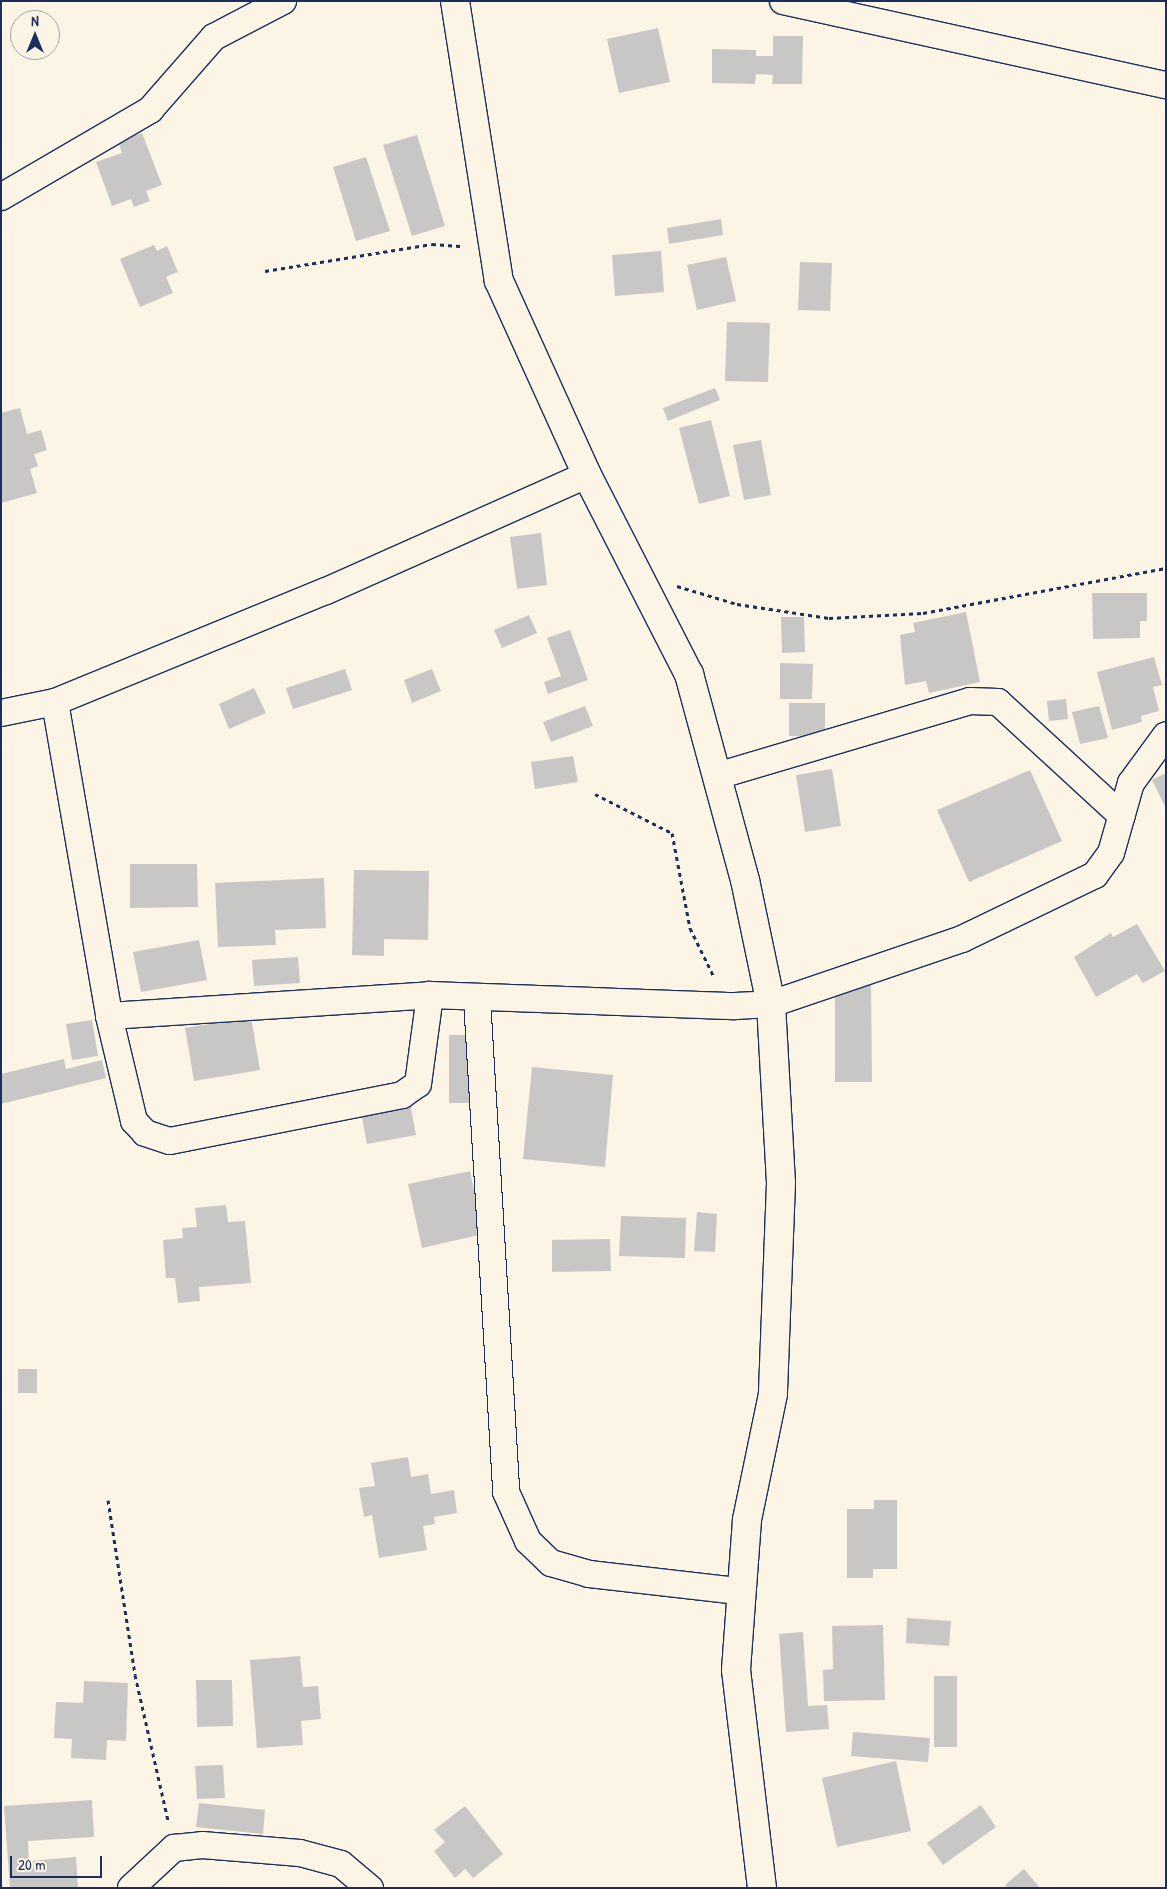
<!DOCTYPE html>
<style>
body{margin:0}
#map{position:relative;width:1167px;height:1889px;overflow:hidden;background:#fcf5e5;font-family:"Patrick Hand",sans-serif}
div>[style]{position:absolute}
.building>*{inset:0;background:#c8c7c6}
.path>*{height:3px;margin-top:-1.5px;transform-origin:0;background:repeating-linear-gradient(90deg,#1b2f5e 0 4px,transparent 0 8px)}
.roads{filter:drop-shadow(1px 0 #1b2f5e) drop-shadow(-1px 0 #1b2f5e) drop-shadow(0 1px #1b2f5e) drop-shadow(0 -1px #1b2f5e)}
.street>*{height:26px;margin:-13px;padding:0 13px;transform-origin:13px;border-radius:13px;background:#fcf5e5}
.secondary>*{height:28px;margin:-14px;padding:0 14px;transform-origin:14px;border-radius:14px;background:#fcf5e5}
span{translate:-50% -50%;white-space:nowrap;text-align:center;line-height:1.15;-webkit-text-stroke:4px #fcf5e5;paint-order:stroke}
.frame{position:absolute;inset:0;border:2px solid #1b2f5e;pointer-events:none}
.north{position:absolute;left:10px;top:10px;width:50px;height:50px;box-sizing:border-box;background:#fcf5e5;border:1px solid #a2a6af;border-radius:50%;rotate:0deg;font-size:14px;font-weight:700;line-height:20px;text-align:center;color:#1b2f5e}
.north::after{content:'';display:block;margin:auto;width:18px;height:22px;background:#1b2f5e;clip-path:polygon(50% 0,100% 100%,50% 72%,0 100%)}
.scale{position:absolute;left:10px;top:1856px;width:92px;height:22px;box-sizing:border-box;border:2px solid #1b2f5e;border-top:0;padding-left:6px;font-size:15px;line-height:18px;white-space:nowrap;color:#1b2f5e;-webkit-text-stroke:4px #fcf5e5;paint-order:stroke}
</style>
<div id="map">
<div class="building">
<div style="clip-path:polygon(658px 28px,670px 82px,619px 93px,607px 39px)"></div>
<div style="clip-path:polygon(773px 36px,803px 36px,802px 84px,772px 84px,773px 75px,756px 74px,755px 84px,712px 83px,712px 49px,756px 50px,756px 56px,773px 56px)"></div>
<div style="clip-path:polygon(142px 133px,162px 185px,146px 191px,150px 201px,134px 207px,131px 199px,112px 206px,96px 162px,122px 153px,118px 141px)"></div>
<div style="clip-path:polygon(417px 135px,445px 226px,412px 236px,383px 145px)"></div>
<div style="clip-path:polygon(366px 157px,390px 231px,356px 241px,333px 167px)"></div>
<div style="clip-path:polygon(721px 219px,723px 235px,669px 244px,667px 228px)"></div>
<div style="clip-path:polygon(154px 245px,157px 251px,167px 246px,178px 272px,166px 277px,173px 293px,140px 307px,120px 259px)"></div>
<div style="clip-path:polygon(661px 251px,664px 292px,615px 296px,612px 255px)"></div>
<div style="clip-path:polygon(726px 257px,736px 301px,697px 310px,687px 265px)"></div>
<div style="clip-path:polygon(800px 262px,832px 263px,830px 311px,798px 310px)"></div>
<div style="clip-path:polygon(727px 322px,770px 323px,768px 382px,725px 381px)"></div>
<div style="clip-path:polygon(715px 388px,720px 400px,668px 421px,663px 408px)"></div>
<div style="clip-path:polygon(20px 408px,27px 434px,41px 430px,47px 450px,34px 454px,38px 466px,30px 469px,37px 493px,1px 503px,1px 413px)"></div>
<div style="clip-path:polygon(711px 420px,730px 496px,699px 504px,679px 428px)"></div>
<div style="clip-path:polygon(761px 440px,771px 495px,744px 500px,733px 445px)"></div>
<div style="clip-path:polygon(541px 533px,547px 585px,517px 589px,510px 537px)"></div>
<div style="clip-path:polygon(1092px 593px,1147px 593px,1147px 621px,1140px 621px,1140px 638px,1093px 639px)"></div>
<div style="clip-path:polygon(966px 612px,980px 682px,929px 693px,926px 681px,905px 685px,900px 635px,915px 632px,913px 623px)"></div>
<div style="clip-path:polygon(529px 615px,537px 633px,502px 648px,494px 630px)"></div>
<div style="clip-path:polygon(781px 617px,804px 617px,805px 652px,782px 653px)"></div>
<div style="clip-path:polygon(570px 630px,588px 680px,548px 694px,544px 682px,561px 676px,547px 638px)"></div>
<div style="clip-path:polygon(1154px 657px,1162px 685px,1153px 687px,1159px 711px,1141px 716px,1142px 722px,1112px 730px,1097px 672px)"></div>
<div style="clip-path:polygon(780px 663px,813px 664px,812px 699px,780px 699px)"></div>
<div style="clip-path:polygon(345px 669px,352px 690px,293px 709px,286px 688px)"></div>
<div style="clip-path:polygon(432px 669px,441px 691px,412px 703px,404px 680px)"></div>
<div style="clip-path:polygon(254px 688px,266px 713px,229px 729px,219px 704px)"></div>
<div style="clip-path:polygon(1066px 699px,1068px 719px,1049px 721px,1047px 701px)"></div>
<div style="clip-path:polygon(789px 703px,825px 703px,825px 737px,789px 736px)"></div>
<div style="clip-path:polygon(585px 706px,593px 726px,551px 742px,543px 722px)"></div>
<div style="clip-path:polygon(1099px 706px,1108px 738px,1080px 744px,1072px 712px)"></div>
<div style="clip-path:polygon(573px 756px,578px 782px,535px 789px,531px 762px)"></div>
<div style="clip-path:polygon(832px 769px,841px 826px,805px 832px,796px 775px)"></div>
<div style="clip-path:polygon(1030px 770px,1062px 841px,969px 882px,937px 810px)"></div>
<div style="clip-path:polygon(1166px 773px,1166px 808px,1152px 780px)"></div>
<div style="clip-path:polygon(130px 864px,197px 864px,198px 907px,130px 908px)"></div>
<div style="clip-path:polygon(354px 870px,429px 871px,428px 940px,384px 939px,384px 956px,352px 955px)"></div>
<div style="clip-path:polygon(324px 878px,326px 928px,275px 930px,276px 945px,218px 947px,215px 883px)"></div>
<div style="clip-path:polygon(1137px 924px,1165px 971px,1143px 983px,1137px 974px,1096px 997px,1074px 957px,1111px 933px,1113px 937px)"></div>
<div style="clip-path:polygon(199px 940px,207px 980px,141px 992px,133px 952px)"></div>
<div style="clip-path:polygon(298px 957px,300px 983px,254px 986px,252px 960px)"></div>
<div style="clip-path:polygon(871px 983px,872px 1082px,835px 1082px,835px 984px)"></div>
<div style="clip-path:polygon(251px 1017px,260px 1070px,194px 1081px,185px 1028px)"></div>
<div style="clip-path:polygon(92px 1020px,98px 1056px,72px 1060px,66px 1024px)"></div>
<div style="clip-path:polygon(449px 1035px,473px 1035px,472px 1103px,449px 1103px)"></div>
<div style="clip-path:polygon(64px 1059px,66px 1069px,102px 1060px,106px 1078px,1px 1104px,1px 1074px)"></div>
<div style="clip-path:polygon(532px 1067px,613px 1075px,605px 1167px,523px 1159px)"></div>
<div style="clip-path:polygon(409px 1098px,416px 1135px,367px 1144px,360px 1107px)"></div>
<div style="clip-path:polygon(470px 1171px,483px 1234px,422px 1248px,408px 1184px)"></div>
<div style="clip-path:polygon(226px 1205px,228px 1222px,245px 1221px,251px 1283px,199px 1287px,200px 1301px,178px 1303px,175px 1278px,166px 1278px,163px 1240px,183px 1238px,182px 1228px,197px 1227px,195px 1208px)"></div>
<div style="clip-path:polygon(697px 1212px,717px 1214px,715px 1252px,694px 1251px)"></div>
<div style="clip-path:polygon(621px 1216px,686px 1218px,685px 1258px,619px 1256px)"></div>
<div style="clip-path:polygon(610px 1239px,611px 1271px,552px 1272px,552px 1240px)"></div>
<div style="clip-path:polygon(18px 1369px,37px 1369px,37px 1393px,18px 1393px)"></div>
<div style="clip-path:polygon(408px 1457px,411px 1477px,428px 1474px,431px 1494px,454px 1490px,457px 1513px,434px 1517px,435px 1524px,423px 1526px,427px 1550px,379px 1558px,372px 1515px,364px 1517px,359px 1488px,375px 1486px,371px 1463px)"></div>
<div style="clip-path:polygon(874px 1500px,897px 1500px,897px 1569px,873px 1569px,873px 1578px,847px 1578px,847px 1509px,874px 1509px)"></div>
<div style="clip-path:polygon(907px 1618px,951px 1621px,949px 1646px,906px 1643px)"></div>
<div style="clip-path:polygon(883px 1625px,885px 1700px,824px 1701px,823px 1670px,833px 1669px,832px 1626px)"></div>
<div style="clip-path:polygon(803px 1632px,808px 1706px,827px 1705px,829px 1729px,786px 1732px,779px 1634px)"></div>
<div style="clip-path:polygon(300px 1656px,303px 1687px,318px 1686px,321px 1719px,301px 1721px,303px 1745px,257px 1748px,250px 1660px)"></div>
<div style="clip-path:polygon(934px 1676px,957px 1676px,957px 1747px,934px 1747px)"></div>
<div style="clip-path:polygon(196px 1680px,232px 1680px,233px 1726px,197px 1727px)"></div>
<div style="clip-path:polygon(84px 1681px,128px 1683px,126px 1741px,107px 1740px,106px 1760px,71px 1758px,72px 1739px,54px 1738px,56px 1702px,83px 1703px)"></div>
<div style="clip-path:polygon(853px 1732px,930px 1738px,928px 1762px,851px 1756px)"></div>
<div style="clip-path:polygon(896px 1761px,911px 1831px,837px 1847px,822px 1778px)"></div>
<div style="clip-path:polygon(223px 1765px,225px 1798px,197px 1799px,195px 1766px)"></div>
<div style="clip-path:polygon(92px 1800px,94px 1837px,28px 1841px,29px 1861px,76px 1857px,78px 1888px,10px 1888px,4px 1806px)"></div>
<div style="clip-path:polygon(199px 1803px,265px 1810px,263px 1834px,196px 1827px)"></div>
<div style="clip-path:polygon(981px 1805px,996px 1827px,943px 1865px,927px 1843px)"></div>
<div style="clip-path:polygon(465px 1806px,503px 1854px,473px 1878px,465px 1869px,455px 1878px,434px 1851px,445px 1842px,434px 1830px)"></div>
<div style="clip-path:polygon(1024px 1869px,1040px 1888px,1007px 1888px,1005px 1885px)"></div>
</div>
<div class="path">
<div style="left:265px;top:271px;width:169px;rotate:-9.2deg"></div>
<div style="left:432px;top:244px;width:31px;rotate:4deg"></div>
<div style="left:677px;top:586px;width:63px;rotate:16.7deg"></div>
<div style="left:737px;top:604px;width:93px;rotate:8.7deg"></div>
<div style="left:829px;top:618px;width:94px;rotate:-3deg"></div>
<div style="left:923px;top:613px;width:247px;rotate:-10.5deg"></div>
<div style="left:595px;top:794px;width:86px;rotate:26.9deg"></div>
<div style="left:672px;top:833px;width:97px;rotate:79.3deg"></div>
<div style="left:690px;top:928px;width:55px;rotate:63.9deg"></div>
<div style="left:108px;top:1500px;width:177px;rotate:81.2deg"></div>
<div style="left:135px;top:1675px;width:149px;rotate:77.2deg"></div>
</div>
<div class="roads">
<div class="street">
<div style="left:783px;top:1px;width:392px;rotate:12.4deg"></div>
<div style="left:1px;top:197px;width:173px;rotate:-30.3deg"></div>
<div style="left:150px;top:110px;width:97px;rotate:-48.8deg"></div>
<div style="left:214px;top:37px;width:78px;rotate:-27.6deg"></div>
<div style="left:55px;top:702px;width:319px;rotate:80.2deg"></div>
<div style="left:109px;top:1016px;width:108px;rotate:76.6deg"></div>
<div style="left:134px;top:1121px;width:16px;rotate:47deg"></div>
<div style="left:145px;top:1133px;width:26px;rotate:18deg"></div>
<div style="left:170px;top:1141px;width:237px;rotate:-11.2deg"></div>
<div style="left:402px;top:1095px;width:19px;rotate:-35deg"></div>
<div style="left:418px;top:1084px;width:90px;rotate:-82.3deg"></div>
<div style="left:1px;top:713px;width:55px;rotate:-11.5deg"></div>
<div style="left:55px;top:702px;width:293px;rotate:-22.3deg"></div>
<div style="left:326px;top:591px;width:286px;rotate:-24deg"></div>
<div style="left:717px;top:776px;width:264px;rotate:-16.5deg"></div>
<div style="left:970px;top:701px;width:28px;rotate:2deg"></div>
<div style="left:998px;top:702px;width:168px;rotate:42.6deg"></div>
<div style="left:477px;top:999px;width:494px;rotate:86.6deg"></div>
<div style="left:506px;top:1492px;width:54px;rotate:65.8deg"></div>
<div style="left:528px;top:1541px;width:32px;rotate:44deg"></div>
<div style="left:551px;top:1563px;width:40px;rotate:16deg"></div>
<div style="left:589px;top:1574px;width:151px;rotate:6.5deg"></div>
<div style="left:109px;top:1016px;width:322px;rotate:-3.7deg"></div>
<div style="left:430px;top:995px;width:305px;rotate:2.1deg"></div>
<div style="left:735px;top:1006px;width:36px;rotate:-3deg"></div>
<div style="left:771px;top:1004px;width:202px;rotate:-18.8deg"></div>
<div style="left:962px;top:939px;width:148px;rotate:-25.7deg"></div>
<div style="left:1095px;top:875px;width:27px;rotate:-54deg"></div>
<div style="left:1111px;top:853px;width:73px;rotate:-74.1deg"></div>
<div style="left:1131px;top:783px;width:59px;rotate:-53.9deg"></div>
<div style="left:131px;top:1888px;width:59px;rotate:-42.9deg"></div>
<div style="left:174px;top:1848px;width:28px;rotate:-6deg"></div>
<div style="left:202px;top:1845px;width:98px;rotate:4.7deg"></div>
<div style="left:300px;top:1853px;width:42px;rotate:15deg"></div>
<div style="left:341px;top:1864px;width:38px;rotate:40deg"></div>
</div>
<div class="secondary">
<div style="left:455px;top:1px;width:283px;rotate:81.1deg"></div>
<div style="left:499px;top:281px;width:213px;rotate:65.6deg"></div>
<div style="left:587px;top:475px;width:224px;rotate:62.9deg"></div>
<div style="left:689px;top:674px;width:213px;rotate:74.8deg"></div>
<div style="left:745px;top:880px;width:127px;rotate:78.2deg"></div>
<div style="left:771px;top:1004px;width:179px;rotate:86.8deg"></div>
<div style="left:781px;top:1183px;width:211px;rotate:92.2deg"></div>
<div style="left:773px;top:1394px;width:129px;rotate:101.7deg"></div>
<div style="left:747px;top:1520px;width:150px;rotate:94.2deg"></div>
<div style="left:736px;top:1670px;width:220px;rotate:83.2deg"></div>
</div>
</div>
<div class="frame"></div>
<div class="north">N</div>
<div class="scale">20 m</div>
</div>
